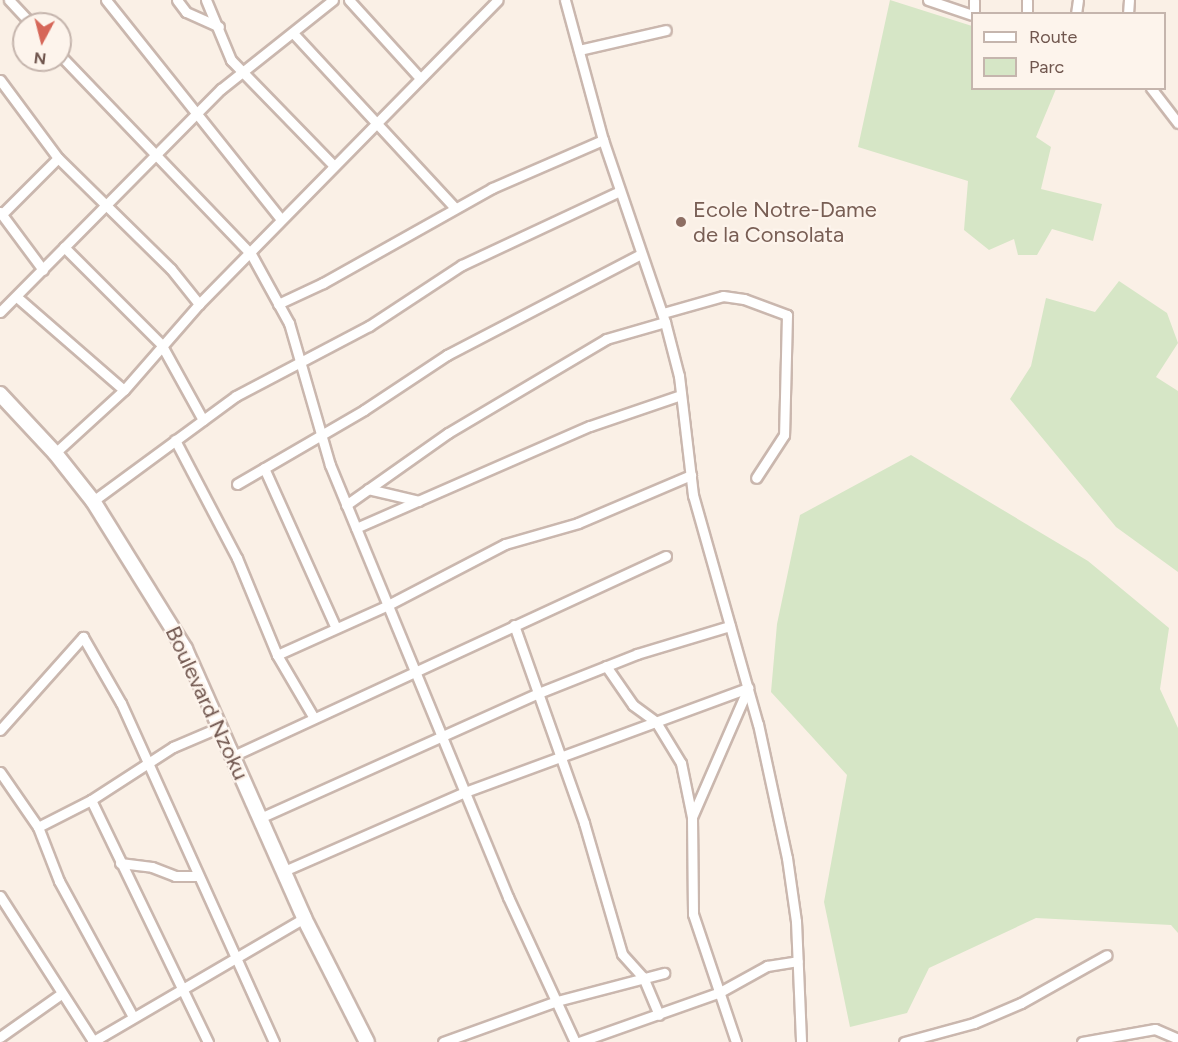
<!DOCTYPE html>
<style>
body{margin:0}
#map{position:relative;width:1178px;height:1042px;overflow:hidden;background:#faf0e6;font-family:Figtree,sans-serif}
div>[style]{position:absolute}
.green>*{inset:0;background:#d6e6c6}
.roads{filter:drop-shadow(2px 0 #cab7ae) drop-shadow(-2px 0 #cab7ae) drop-shadow(0 2px #cab7ae) drop-shadow(0 -2px #cab7ae)}
.street>*{height:9px;margin:-4.5px;padding:0 4.5px;transform-origin:4.5px;border-radius:4.5px;background:#fff}
.secondary>*{height:14px;margin:-7px;padding:0 7px;transform-origin:7px;border-radius:7px;background:#fff}
.dots>*{width:16px;height:16px;translate:-50% -50%;box-sizing:border-box;border:3px solid #fdf4ec;border-radius:50%}
span{translate:-50% -50%;white-space:nowrap;text-align:center;line-height:1.15;-webkit-text-stroke:4.5px #fdf4ec;paint-order:stroke}
.education-label{font-size:22px;color:#785e54}
.left{translate:0 -50%;text-align:left}
.street-label{font-size:22px;color:#70564e}
.legend{position:absolute;left:971px;top:12px;width:195px;height:78px;box-sizing:border-box;background:#fdf4ec;border:2px solid #c5b5ad;margin:0;padding:8px 10px;list-style:none;font-size:18px;color:#70564e}
.legend li{display:flex;align-items:center;gap:12px;height:30px}
.legend b{width:30px;border:2px solid #c5b5ad}
.north{position:absolute;left:12px;top:12px;width:60px;height:60px;box-sizing:border-box;background:#fdf4ec;border:2px solid #c5b5ad;border-radius:50%;rotate:187deg;font-size:16px;font-weight:700;line-height:24px;text-align:center;color:#70564e}
.north::after{content:'';display:block;margin:auto;width:21px;height:27px;background:#d66759;clip-path:polygon(50% 0,100% 100%,50% 72%,0 100%)}
</style>
<div id="map">
<div class="green">
<div style="clip-path:polygon(890px 0,972px 26px,972px 88px,1056px 89px,1036px 137px,1051px 147px,1041px 189px,1102px 204px,1093px 241px,1052px 229px,1037px 255px,1018px 255px,1014px 239px,989px 250px,964px 230px,968px 181px,858px 147px)"></div>
<div style="clip-path:polygon(1119px 281px,1167px 313px,1178px 343px,1156px 377px,1178px 391px,1178px 572px,1116px 527px,1010px 399px,1031px 366px,1046px 298px,1095px 312px)"></div>
<div style="clip-path:polygon(911px 455px,1088px 561px,1169px 628px,1160px 689px,1178px 728px,1178px 933px,1171px 925px,1036px 918px,929px 968px,907px 1013px,850px 1027px,824px 902px,847px 775px,771px 692px,777px 624px,800px 515px)"></div>
</div>
<div class="roads">
<div class="street">
<div style="left:9px;top:0;width:33px;rotate:47deg"></div>
<div style="left:106px;top:0;width:280px;rotate:51.4deg"></div>
<div style="left:177px;top:0;width:15px;rotate:53deg"></div>
<div style="left:186px;top:12px;width:36px;rotate:24deg"></div>
<div style="left:206px;top:0;width:65px;rotate:67.4deg"></div>
<div style="left:231px;top:60px;width:146px;rotate:45.8deg"></div>
<div style="left:349px;top:0;width:105px;rotate:47.7deg"></div>
<div style="left:928px;top:0;width:46px;rotate:18.8deg"></div>
<div style="left:974px;top:14px;width:14px;rotate:-90deg"></div>
<div style="left:1027px;top:14px;width:14px;rotate:-90deg"></div>
<div style="left:1076px;top:14px;width:14px;rotate:-82deg"></div>
<div style="left:1128px;top:14px;width:14px;rotate:-86deg"></div>
<div style="left:293px;top:33px;width:238px;rotate:47.2deg"></div>
<div style="left:579px;top:50px;width:89px;rotate:-12.9deg"></div>
<div style="left:60px;top:55px;width:276px;rotate:46.2deg"></div>
<div style="left:251px;top:254px;width:79px;rotate:61.2deg"></div>
<div style="left:289px;top:323px;width:148px;rotate:73.9deg"></div>
<div style="left:330px;top:465px;width:467px;rotate:67.6deg"></div>
<div style="left:508px;top:897px;width:160px;rotate:65.2deg"></div>
<div style="left:0;top:80px;width:97px;rotate:53.4deg"></div>
<div style="left:58px;top:158px;width:158px;rotate:44.5deg"></div>
<div style="left:171px;top:269px;width:45px;rotate:51.3deg"></div>
<div style="left:1151px;top:88px;width:44px;rotate:52.4deg"></div>
<div style="left:0;top:212px;width:72px;rotate:53.4deg"></div>
<div style="left:2px;top:214px;width:79px;rotate:-45deg"></div>
<div style="left:64px;top:247px;width:137px;rotate:45deg"></div>
<div style="left:161px;top:344px;width:87px;rotate:61.1deg"></div>
<div style="left:18px;top:298px;width:140px;rotate:41deg"></div>
<div style="left:278px;top:304px;width:50px;rotate:-25deg"></div>
<div style="left:323px;top:283px;width:194px;rotate:-29.3deg"></div>
<div style="left:492px;top:188px;width:121px;rotate:-23.4deg"></div>
<div style="left:0;top:312px;width:314px;rotate:-45.3deg"></div>
<div style="left:221px;top:89px;width:143px;rotate:-38.5deg"></div>
<div style="left:663px;top:313px;width:62px;rotate:-15.8deg"></div>
<div style="left:723px;top:296px;width:21px;rotate:8deg"></div>
<div style="left:744px;top:299px;width:46px;rotate:20.4deg"></div>
<div style="left:787px;top:315px;width:120px;rotate:91.4deg"></div>
<div style="left:784px;top:435px;width:51px;rotate:123.1deg"></div>
<div style="left:665px;top:322px;width:56px;rotate:75.5deg"></div>
<div style="left:679px;top:376px;width:120px;rotate:83.3deg"></div>
<div style="left:693px;top:495px;width:238px;rotate:74.2deg"></div>
<div style="left:758px;top:724px;width:137px;rotate:77.8deg"></div>
<div style="left:787px;top:858px;width:64px;rotate:81.9deg"></div>
<div style="left:796px;top:921px;width:121px;rotate:87.6deg"></div>
<div style="left:175px;top:440px;width:133px;rotate:62.3deg"></div>
<div style="left:237px;top:558px;width:105px;rotate:67.6deg"></div>
<div style="left:277px;top:655px;width:73px;rotate:59.6deg"></div>
<div style="left:55px;top:453px;width:93px;rotate:-42.4deg"></div>
<div style="left:124px;top:390px;width:114px;rotate:-48.9deg"></div>
<div style="left:199px;top:304px;width:426px;rotate:-45.5deg"></div>
<div style="left:264px;top:468px;width:175px;rotate:65.8deg"></div>
<div style="left:237px;top:484px;width:147px;rotate:-30.2deg"></div>
<div style="left:364px;top:410px;width:100px;rotate:-33.5deg"></div>
<div style="left:447px;top:355px;width:216px;rotate:-27.5deg"></div>
<div style="left:368px;top:489px;width:52px;rotate:13.2deg"></div>
<div style="left:93px;top:501px;width:177px;rotate:-36.3deg"></div>
<div style="left:236px;top:396px;width:150px;rotate:-27.8deg"></div>
<div style="left:369px;top:326px;width:111px;rotate:-33.3deg"></div>
<div style="left:462px;top:265px;width:174px;rotate:-25.1deg"></div>
<div style="left:346px;top:505px;width:125px;rotate:-35.2deg"></div>
<div style="left:448px;top:433px;width:184px;rotate:-30.7deg"></div>
<div style="left:606px;top:339px;width:61px;rotate:-16.1deg"></div>
<div style="left:665px;top:322px;width:192px;rotate:-108.8deg"></div>
<div style="left:603px;top:140px;width:145px;rotate:-105.2deg"></div>
<div style="left:356px;top:528px;width:255px;rotate:-23.6deg"></div>
<div style="left:590px;top:426px;width:96px;rotate:-18.8deg"></div>
<div style="left:514px;top:625px;width:210px;rotate:70.5deg"></div>
<div style="left:584px;top:823px;width:136px;rotate:73.8deg"></div>
<div style="left:622px;top:954px;width:31px;rotate:48deg"></div>
<div style="left:643px;top:977px;width:41px;rotate:67.2deg"></div>
<div style="left:277px;top:655px;width:122px;rotate:-24.2deg"></div>
<div style="left:388px;top:605px;width:132px;rotate:-27.5deg"></div>
<div style="left:505px;top:544px;width:76px;rotate:-16deg"></div>
<div style="left:578px;top:523px;width:123px;rotate:-23deg"></div>
<div style="left:606px;top:666px;width:47px;rotate:55.3deg"></div>
<div style="left:633px;top:705px;width:29px;rotate:36deg"></div>
<div style="left:656px;top:722px;width:48px;rotate:58.6deg"></div>
<div style="left:681px;top:763px;width:55px;rotate:78.5deg"></div>
<div style="left:692px;top:817px;width:97px;rotate:89.4deg"></div>
<div style="left:693px;top:914px;width:135px;rotate:71.4deg"></div>
<div style="left:0;top:730px;width:125px;rotate:-48.3deg"></div>
<div style="left:83px;top:637px;width:76px;rotate:60.1deg"></div>
<div style="left:121px;top:703px;width:372px;rotate:65.7deg"></div>
<div style="left:233px;top:756px;width:477px;rotate:-24.8deg"></div>
<div style="left:0;top:772px;width:67px;rotate:55.4deg"></div>
<div style="left:38px;top:827px;width:58px;rotate:68.7deg"></div>
<div style="left:59px;top:881px;width:155px;rotate:61.4deg"></div>
<div style="left:91px;top:800px;width:269px;rotate:64.2deg"></div>
<div style="left:692px;top:817px;width:141px;rotate:-66.5deg"></div>
<div style="left:260px;top:818px;width:303px;rotate:-24.2deg"></div>
<div style="left:536px;top:694px;width:109px;rotate:-21.6deg"></div>
<div style="left:637px;top:654px;width:97px;rotate:-16.8deg"></div>
<div style="left:38px;top:827px;width:59px;rotate:-27deg"></div>
<div style="left:91px;top:800px;width:98px;rotate:-32.9deg"></div>
<div style="left:173px;top:747px;width:51px;rotate:-23.1deg"></div>
<div style="left:120px;top:863px;width:32px;rotate:7deg"></div>
<div style="left:152px;top:867px;width:25px;rotate:21deg"></div>
<div style="left:175px;top:876px;width:23px"></div>
<div style="left:284px;top:871px;width:197px;rotate:-23.6deg"></div>
<div style="left:465px;top:792px;width:302px;rotate:-20.2deg"></div>
<div style="left:0;top:896px;width:172px;rotate:57.3deg"></div>
<div style="left:0;top:1037px;width:75px;rotate:-35.2deg"></div>
<div style="left:92px;top:1042px;width:246px;rotate:-30.3deg"></div>
<div style="left:443px;top:1042px;width:121px;rotate:-19.8deg"></div>
<div style="left:557px;top:1001px;width:111px;rotate:-14.7deg"></div>
<div style="left:579px;top:1042px;width:150px;rotate:-19.5deg"></div>
<div style="left:720px;top:992px;width:54px;rotate:-29deg"></div>
<div style="left:767px;top:966px;width:31px;rotate:-9deg"></div>
<div style="left:904px;top:1042px;width:73px;rotate:-15.2deg"></div>
<div style="left:974px;top:1023px;width:51px;rotate:-23.1deg"></div>
<div style="left:1021px;top:1003px;width:98px;rotate:-29.2deg"></div>
<div style="left:1082px;top:1042px;width:74px;rotate:-10.1deg"></div>
<div style="left:1155px;top:1029px;width:25px;rotate:23deg"></div>
</div>
<div class="secondary">
<div style="left:0;top:394px;width:81px;rotate:47deg"></div>
<div style="left:55px;top:453px;width:61px;rotate:51.6deg"></div>
<div style="left:93px;top:501px;width:174px;rotate:58.1deg"></div>
<div style="left:185px;top:649px;width:294px;rotate:66.1deg"></div>
<div style="left:304px;top:918px;width:139px;rotate:63.1deg"></div>
</div>
</div>
<div class="dots">
<div style="left:681px;top:222px;background:#8d6e63"></div>
</div>
<div class="education-label">
<span class="left" style="left:693px;top:222px">Ecole Notre-Dame<br>de la Consolata</span>
</div>
<div class="street-label">
<span style="left:207px;top:703px;rotate:65deg">Boulevard Nzoku</span>
</div>
<ul class="legend">
<li><b style="height:8px;background:#fff"></b>Route</li>
<li><b style="height:16px;background:#d6e6c6"></b>Parc</li>
</ul>
<div class="north">N</div>
</div>
